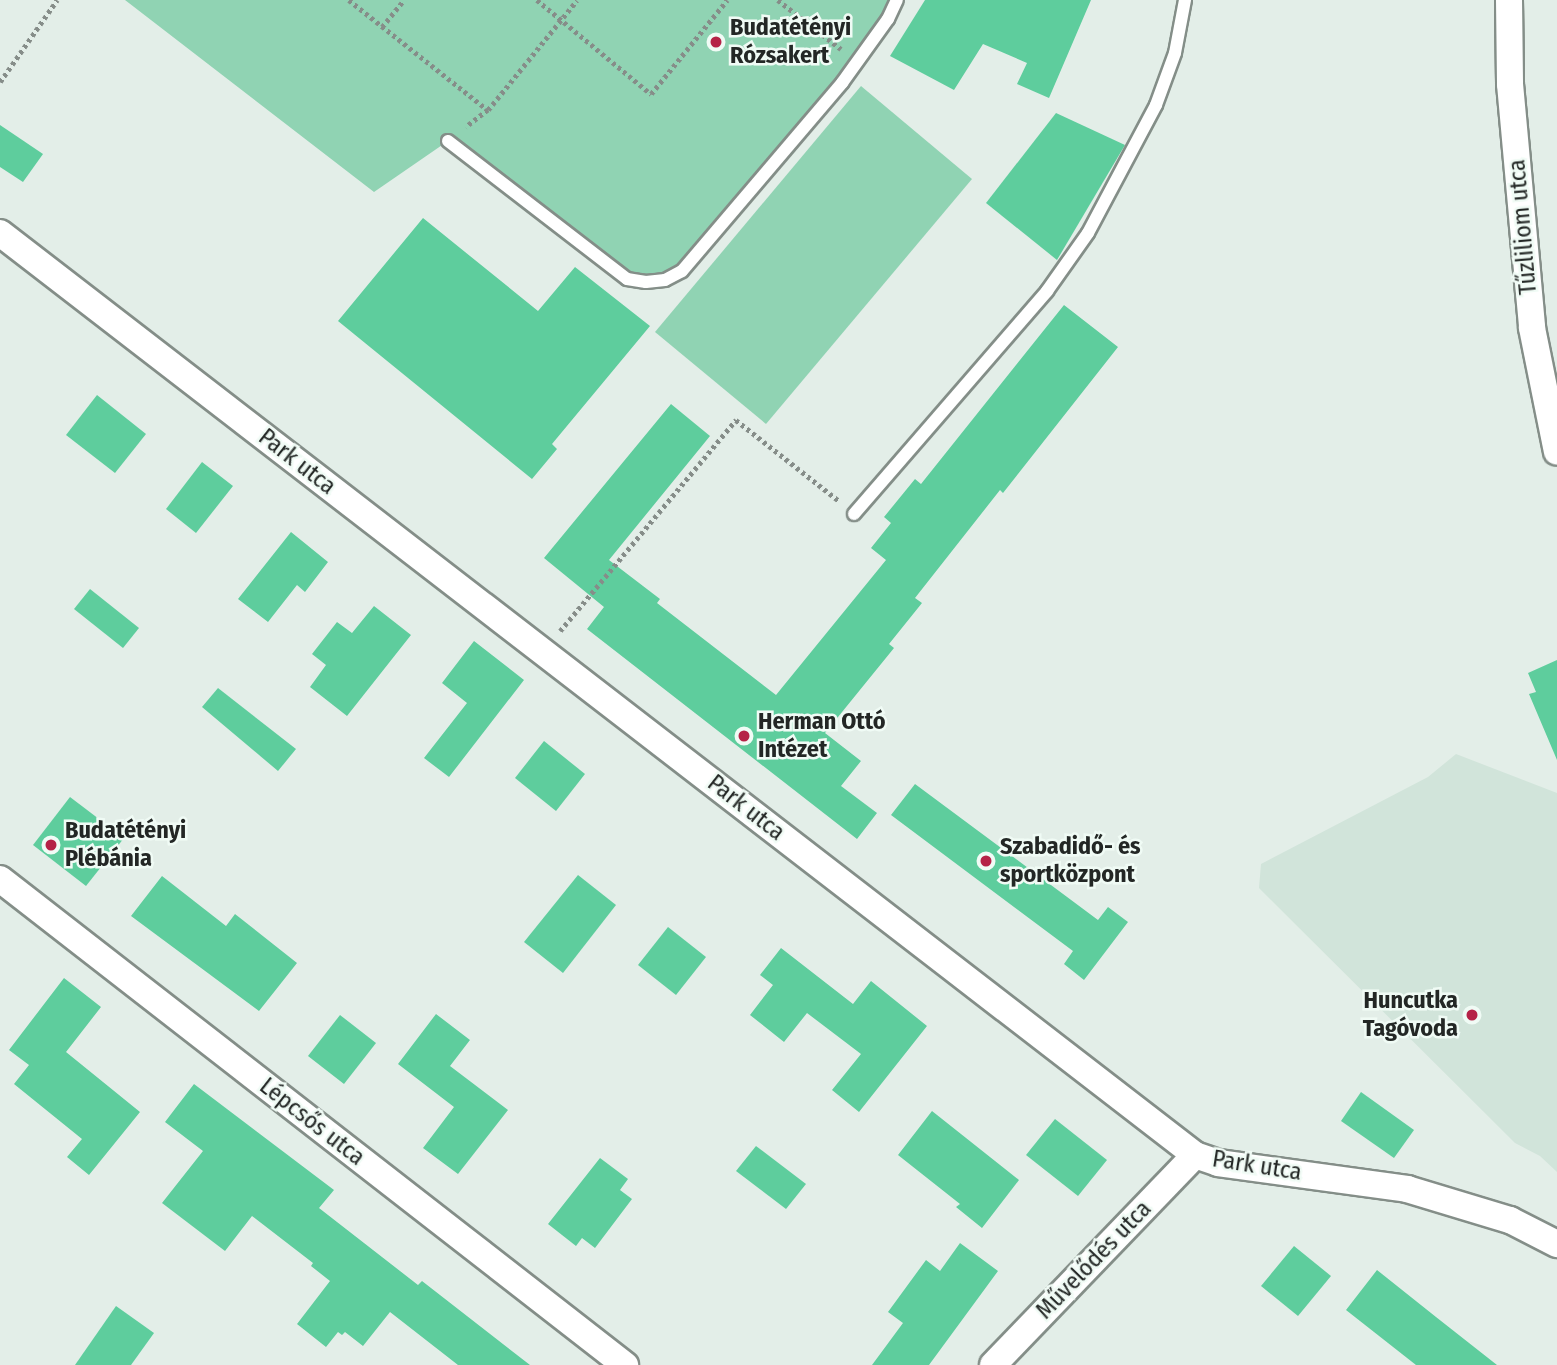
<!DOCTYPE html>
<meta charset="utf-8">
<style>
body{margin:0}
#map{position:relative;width:1557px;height:1365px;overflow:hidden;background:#e3eee8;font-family:"Fira Sans Condensed",sans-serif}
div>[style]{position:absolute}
.built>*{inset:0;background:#d1e4da}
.green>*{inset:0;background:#90d3b3}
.building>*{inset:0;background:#5ecd9d}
.path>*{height:4.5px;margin-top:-2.25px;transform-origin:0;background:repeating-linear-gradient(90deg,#868d89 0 3.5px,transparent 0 7px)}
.roads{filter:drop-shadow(2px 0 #848e88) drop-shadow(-2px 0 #848e88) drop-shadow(0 2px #848e88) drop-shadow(0 -2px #848e88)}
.lane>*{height:12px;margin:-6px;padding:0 6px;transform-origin:6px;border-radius:6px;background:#fff}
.street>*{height:26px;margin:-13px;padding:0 13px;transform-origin:13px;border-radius:13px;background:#fff}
.dots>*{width:19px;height:19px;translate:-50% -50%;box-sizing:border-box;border:4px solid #f0fbf5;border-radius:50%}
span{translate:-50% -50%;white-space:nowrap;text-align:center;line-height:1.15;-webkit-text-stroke:5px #f0fbf5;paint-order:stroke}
.poi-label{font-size:24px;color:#232725;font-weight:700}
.left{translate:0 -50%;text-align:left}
.right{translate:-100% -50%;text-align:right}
.street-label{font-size:24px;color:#232725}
</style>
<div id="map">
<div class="built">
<div style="clip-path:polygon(1456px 754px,1557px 793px,1557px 1172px,1540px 1156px,1515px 1143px,1259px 888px,1261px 864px,1428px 777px)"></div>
</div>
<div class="green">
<div style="clip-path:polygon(125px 0,897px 0,888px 19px,682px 271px,665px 280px,627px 279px,448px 141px,374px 192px)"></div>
<div style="clip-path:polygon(861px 86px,972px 179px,766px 424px,655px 332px)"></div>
</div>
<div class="building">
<div style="clip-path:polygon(925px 0,1091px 0,1049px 98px,1017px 84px,1027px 63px,983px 44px,954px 90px,890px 56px)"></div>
<div style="clip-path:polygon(1056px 113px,1125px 145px,1057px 260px,986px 203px)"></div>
<div style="clip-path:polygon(0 125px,43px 154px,23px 182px,0 167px)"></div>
<div style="clip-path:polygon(423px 218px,538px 311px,575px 267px,650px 326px,552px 444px,557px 449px,532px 479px,338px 321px)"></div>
<div style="clip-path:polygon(1064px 305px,1118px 347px,1003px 493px,1000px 490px,915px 598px,922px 603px,889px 644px,894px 648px,825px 733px,861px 761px,841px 786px,877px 813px,857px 839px,587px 629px,604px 607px,544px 558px,671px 404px,710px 436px,609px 560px,660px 599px,657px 603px,776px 695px,886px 560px,871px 548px,891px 523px,884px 517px,915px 479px,921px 484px)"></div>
<div style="clip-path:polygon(97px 395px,146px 434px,115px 473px,66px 435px)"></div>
<div style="clip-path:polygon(202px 462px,233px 486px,196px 533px,166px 509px)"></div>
<div style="clip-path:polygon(291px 532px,328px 562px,305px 592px,297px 585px,268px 622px,238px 599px)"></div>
<div style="clip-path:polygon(90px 589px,139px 628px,123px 648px,74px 609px)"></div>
<div style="clip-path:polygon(374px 606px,411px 635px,347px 716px,310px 687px,326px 665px,312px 654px,337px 622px,352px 633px)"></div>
<div style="clip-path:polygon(474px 641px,524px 680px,449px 777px,424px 758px,467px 703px,442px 683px)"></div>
<div style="clip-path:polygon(1557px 660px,1557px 760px,1529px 694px,1536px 692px,1528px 673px)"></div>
<div style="clip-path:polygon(218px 688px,296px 749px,278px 771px,202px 707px)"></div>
<div style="clip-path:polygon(544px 741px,585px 774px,556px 811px,515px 778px)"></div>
<div style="clip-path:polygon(915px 784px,1098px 920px,1108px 907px,1128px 922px,1084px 980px,1064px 964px,1073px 951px,891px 815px)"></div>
<div style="clip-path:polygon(70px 797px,124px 838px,86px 886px,33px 845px)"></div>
<div style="clip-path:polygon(578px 875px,616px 905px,563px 973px,524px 942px)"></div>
<div style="clip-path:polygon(162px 876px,226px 926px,235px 914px,297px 963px,259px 1011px,131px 916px)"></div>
<div style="clip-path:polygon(668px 927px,706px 957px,676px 995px,638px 965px)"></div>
<div style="clip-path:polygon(781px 948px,853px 1004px,871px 981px,927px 1026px,859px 1112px,832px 1090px,861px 1054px,807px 1013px,784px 1042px,750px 1015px,773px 985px,760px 975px)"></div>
<div style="clip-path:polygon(64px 978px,101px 1007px,66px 1052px,140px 1112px,89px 1175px,67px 1157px,82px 1139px,14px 1084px,29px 1065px,9px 1050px)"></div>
<div style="clip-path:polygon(436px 1014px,470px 1040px,450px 1066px,508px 1110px,458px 1174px,423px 1148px,454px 1107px,398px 1064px)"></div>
<div style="clip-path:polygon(340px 1015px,376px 1043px,344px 1084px,308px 1056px)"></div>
<div style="clip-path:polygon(194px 1084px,334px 1190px,319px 1208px,418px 1285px,422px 1281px,530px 1365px,458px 1365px,390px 1312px,363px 1346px,345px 1332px,342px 1335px,338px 1332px,326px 1347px,297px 1324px,330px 1281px,311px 1266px,313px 1263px,252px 1216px,225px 1251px,162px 1203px,203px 1151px,165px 1122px)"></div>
<div style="clip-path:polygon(1361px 1092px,1414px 1130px,1394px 1158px,1341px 1121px)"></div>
<div style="clip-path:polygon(932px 1111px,1019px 1180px,982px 1228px,956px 1207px,960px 1204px,898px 1155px)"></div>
<div style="clip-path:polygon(1055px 1119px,1107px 1160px,1078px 1196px,1026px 1155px)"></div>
<div style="clip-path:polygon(756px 1146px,806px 1184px,786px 1209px,736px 1171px)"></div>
<div style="clip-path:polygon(600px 1158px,628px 1179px,620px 1190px,632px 1199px,595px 1248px,582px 1238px,576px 1246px,548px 1224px)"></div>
<div style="clip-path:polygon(960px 1243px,998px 1271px,929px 1365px,872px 1365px,903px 1323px,888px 1312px,926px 1260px,940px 1271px)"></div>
<div style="clip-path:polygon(1294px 1246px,1331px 1276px,1298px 1316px,1261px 1286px)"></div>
<div style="clip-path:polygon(1377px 1270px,1436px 1317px,1497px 1365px,1416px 1365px,1346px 1310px)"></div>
<div style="clip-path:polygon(116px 1306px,154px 1333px,131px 1365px,75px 1365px)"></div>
</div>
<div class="path">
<div style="left:349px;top:0;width:177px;rotate:38.4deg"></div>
<div style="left:488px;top:110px;width:28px;rotate:142deg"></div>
<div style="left:537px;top:0;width:148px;rotate:39.5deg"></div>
<div style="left:651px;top:94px;width:121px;rotate:-51deg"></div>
<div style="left:778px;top:0;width:80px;rotate:37.9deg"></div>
<div style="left:382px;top:27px;width:35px;rotate:-51deg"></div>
<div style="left:0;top:82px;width:100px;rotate:-55.2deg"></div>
<div style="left:488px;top:110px;width:141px;rotate:-51deg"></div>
<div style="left:560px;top:631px;width:275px;rotate:-50.2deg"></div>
<div style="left:736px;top:420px;width:130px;rotate:38.1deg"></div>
</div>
<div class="roads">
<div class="lane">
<div style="left:448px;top:141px;width:226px;rotate:37.6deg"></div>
<div style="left:627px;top:279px;width:19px;rotate:9deg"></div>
<div style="left:646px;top:282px;width:19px;rotate:-6deg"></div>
<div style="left:665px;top:280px;width:19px;rotate:-28deg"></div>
<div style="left:682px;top:271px;width:247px;rotate:-49.6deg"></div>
<div style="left:842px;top:83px;width:79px;rotate:-54.3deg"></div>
<div style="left:888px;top:19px;width:21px;rotate:-65deg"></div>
<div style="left:854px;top:514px;width:295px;rotate:-49.1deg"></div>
<div style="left:1047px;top:291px;width:71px;rotate:-54.7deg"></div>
<div style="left:1088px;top:233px;width:145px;rotate:-62deg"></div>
<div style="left:1156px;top:105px;width:55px;rotate:-69.9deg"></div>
<div style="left:1175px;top:53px;width:54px;rotate:-79.3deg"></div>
</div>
<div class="street">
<div style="left:1509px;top:0;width:84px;rotate:89.3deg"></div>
<div style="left:1510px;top:84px;width:245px;rotate:84.8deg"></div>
<div style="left:1532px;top:328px;width:126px;rotate:78.6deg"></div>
<div style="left:0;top:233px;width:1509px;rotate:37.65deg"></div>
<div style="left:1195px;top:1155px;width:24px;rotate:19deg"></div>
<div style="left:1218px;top:1163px;width:191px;rotate:7.8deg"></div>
<div style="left:1407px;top:1189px;width:108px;rotate:16.8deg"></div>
<div style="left:1510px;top:1220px;width:53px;rotate:27.1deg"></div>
<div style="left:0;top:879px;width:792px;rotate:37.87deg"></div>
<div style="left:993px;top:1365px;width:291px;rotate:-46.1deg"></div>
</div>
</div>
<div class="dots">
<div style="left:716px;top:42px;background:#b52347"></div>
<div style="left:744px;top:736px;background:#b52347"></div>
<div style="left:51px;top:845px;background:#b52347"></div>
<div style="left:986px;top:861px;background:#b52347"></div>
<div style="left:1472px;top:1015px;background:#b52347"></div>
</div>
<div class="poi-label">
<span class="left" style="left:730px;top:42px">Budatétényi<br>Rózsakert</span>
<span class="left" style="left:758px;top:736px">Herman Ottó<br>Intézet</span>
<span class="left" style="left:65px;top:845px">Budatétényi<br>Plébánia</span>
<span class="left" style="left:1000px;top:861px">Szabadidő- és<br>sportközpont</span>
<span class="right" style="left:1458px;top:1015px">Huncutka<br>Tagóvoda</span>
</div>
<div class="street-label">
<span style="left:1523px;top:227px;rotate:-95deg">Tűzliliom utca</span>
<span style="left:297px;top:462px;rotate:38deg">Park utca</span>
<span style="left:746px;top:808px;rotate:38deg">Park utca</span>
<span style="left:312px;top:1122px;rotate:38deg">Lépcsős utca</span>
<span style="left:1257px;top:1166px;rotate:9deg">Park utca</span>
<span style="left:1094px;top:1260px;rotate:-46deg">Művelődés utca</span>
</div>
</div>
